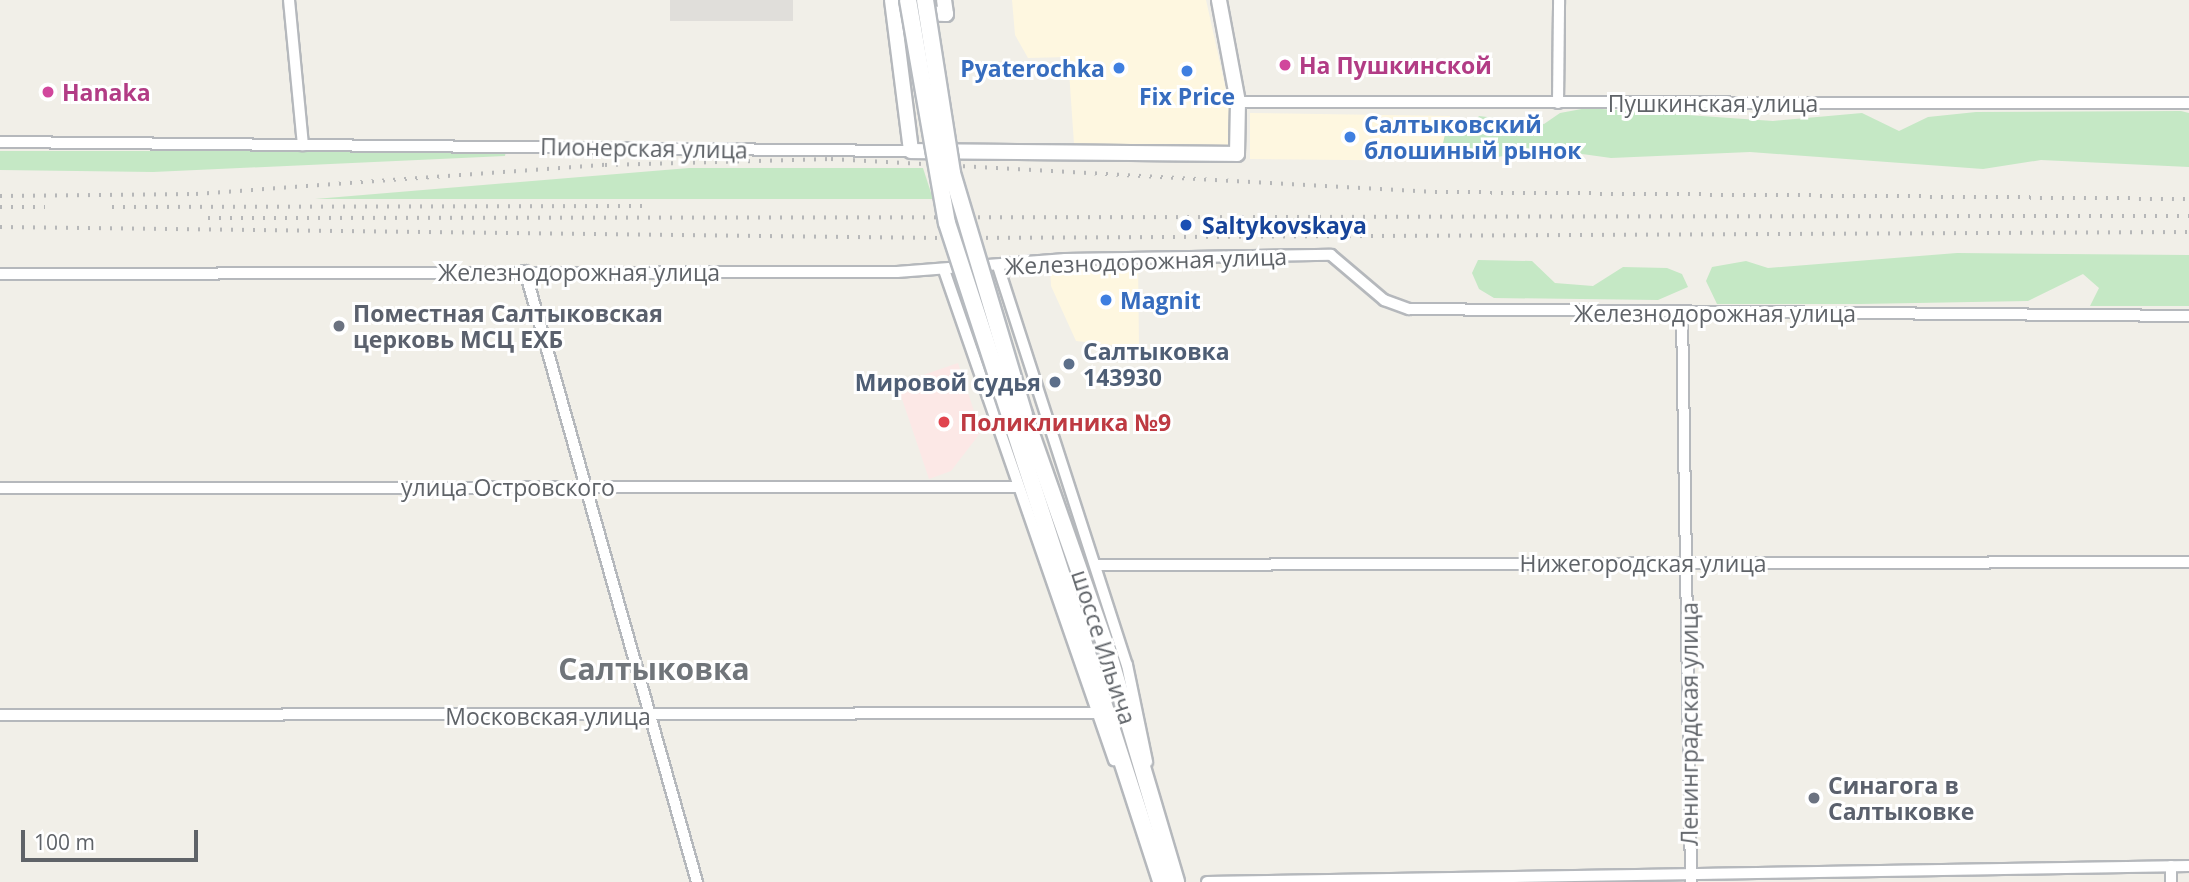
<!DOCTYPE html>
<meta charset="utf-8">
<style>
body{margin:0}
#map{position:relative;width:2189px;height:882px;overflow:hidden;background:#f1efe8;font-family:"Open Sans",sans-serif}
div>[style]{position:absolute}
.commercial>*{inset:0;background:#fef7e0}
.industrial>*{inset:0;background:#e0deda}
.medical>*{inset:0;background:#fce8e6}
.green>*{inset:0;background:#c5e8c5}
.roads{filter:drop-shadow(2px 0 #b5b8bc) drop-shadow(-2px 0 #b5b8bc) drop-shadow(0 2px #b5b8bc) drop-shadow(0 -2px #b5b8bc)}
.minor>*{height:10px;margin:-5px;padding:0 5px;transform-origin:5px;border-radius:5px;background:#fff}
.tertiary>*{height:14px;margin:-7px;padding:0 7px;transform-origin:7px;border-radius:7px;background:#fff}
.secondary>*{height:16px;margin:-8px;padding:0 8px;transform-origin:8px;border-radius:8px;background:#fff}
.rail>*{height:3.5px;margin-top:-1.75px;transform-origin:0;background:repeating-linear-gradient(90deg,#b6b7b8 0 2px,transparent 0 11px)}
.bridges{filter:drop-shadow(2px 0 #b6babf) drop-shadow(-2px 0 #b6babf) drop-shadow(0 2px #b6babf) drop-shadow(0 -2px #b6babf)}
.secondary-bridge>*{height:16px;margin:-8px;padding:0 8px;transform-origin:8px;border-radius:8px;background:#fff}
.dots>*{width:19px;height:19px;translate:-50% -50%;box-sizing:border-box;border:4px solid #fff;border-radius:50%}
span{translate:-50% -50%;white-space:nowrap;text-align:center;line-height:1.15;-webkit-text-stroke:6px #fff;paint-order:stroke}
.hotel-label{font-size:23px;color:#b23c85;font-weight:700}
.left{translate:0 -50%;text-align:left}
.shop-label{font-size:23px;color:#366cbe;font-weight:700}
.right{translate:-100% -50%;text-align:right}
.street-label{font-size:23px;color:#5f6368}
.transit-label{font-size:23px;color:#164399;font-weight:700}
.worship-label{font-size:23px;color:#5b616d;font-weight:700}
.service-label{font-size:23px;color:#4e5e75;font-weight:700}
.health-label{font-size:23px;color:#be3a42;font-weight:700}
.district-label{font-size:30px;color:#70757a;font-weight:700}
.scale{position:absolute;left:21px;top:830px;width:177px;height:32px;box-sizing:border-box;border:4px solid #5f6368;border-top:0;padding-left:9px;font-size:21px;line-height:24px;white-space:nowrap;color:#5f6368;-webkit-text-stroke:5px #fff;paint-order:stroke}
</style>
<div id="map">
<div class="commercial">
<div style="clip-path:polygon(1012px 0,1206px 0,1230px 108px,1229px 149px,1074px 144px,1068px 57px,1028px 58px,1015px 35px)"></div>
<div style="clip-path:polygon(1250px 113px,1450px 116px,1449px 161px,1250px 159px)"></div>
<div style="clip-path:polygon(1138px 261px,1139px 348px,1076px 341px,1051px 286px,1050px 266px)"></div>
</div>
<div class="industrial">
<div style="clip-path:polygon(670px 0,793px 0,793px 21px,670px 21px)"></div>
</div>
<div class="medical">
<div style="clip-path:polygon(958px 363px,981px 432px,951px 471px,929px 479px,897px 384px)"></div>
</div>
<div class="green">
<div style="clip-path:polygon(1587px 108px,1773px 121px,1862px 113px,1899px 131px,1928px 117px,1976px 112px,2181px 111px,2189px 113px,2189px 167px,2041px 160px,1983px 169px,1750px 152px,1611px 158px,1546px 149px,1473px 161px,1440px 156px,1446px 130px,1467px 132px,1479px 116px,1544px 124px,1560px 113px)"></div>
<div style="clip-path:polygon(0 151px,506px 151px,505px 156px,153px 172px,0 170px)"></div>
<div style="clip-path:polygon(689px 168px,923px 168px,933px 199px,315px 199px)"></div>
<div style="clip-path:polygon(1957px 253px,2189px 255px,2189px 306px,2090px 306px,2099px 288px,2083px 274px,2028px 301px,1860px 304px,1717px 304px,1706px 281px,1712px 267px,1746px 261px,1768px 268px)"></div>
<div style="clip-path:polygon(1478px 260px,1532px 261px,1555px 283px,1593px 286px,1623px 267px,1667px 268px,1682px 274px,1688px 287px,1658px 300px,1494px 298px,1479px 289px,1472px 273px)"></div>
</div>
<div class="roads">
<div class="minor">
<div style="left:289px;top:0;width:146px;rotate:84.5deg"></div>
<div style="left:1238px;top:102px;width:951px;rotate:0.06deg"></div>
<div style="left:1558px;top:103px;width:103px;rotate:-89.4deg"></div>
<div style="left:0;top:142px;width:911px;rotate:0.57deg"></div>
<div style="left:998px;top:266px;width:419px;rotate:72.1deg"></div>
<div style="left:1127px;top:665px;width:99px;rotate:78.3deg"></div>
<div style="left:944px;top:270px;width:519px;rotate:70.87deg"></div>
<div style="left:525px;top:271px;width:635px;rotate:74.28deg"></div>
<div style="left:0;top:274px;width:897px;rotate:-0.13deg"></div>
<div style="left:897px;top:272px;width:169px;rotate:-4.4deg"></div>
<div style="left:1065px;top:259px;width:266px;rotate:-0.9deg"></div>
<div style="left:1331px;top:255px;width:70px;rotate:40.3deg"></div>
<div style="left:1384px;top:300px;width:27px;rotate:20deg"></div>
<div style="left:1409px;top:309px;width:780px;rotate:0.51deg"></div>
<div style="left:1682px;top:313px;width:569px;rotate:89.09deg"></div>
<div style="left:0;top:488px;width:1016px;rotate:-0.06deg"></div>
<div style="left:1096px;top:565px;width:1093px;rotate:-0.16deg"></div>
<div style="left:0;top:715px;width:1096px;rotate:-0.1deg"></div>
<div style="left:2171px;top:866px;width:16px;rotate:90deg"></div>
<div style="left:1207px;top:882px;width:982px;rotate:-0.93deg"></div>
</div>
<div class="tertiary">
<div style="left:892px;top:0;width:152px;rotate:82.8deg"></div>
<div style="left:911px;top:151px;width:326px;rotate:0.5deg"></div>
<div style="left:1237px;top:154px;width:52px;rotate:-88.9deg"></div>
<div style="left:1238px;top:102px;width:104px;rotate:-100.6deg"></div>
<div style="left:916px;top:13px;width:30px;rotate:2deg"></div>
<div style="left:946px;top:14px;width:14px;rotate:-98deg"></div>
</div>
<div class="secondary">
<div style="left:1024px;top:414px;width:252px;rotate:70.6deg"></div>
<div style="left:1108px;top:652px;width:240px;rotate:73.5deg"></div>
<div style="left:1011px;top:419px;width:487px;rotate:72deg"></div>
</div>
</div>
<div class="rail">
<div style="left:0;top:196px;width:196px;rotate:-0.6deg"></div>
<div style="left:196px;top:194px;width:410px;rotate:-4.1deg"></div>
<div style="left:605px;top:165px;width:226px;rotate:-1.5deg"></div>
<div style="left:831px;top:159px;width:605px;rotate:3.13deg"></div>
<div style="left:1435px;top:192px;width:754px;rotate:0.53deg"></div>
<div style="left:0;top:207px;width:45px"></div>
<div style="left:112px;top:207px;width:535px;rotate:-0.11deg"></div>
<div style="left:208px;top:218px;width:1981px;rotate:-0.06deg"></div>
<div style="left:0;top:227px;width:942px;rotate:0.67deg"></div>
<div style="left:942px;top:238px;width:1247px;rotate:-0.28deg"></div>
</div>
<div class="bridges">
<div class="secondary-bridge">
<div style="left:908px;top:0;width:226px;rotate:80.1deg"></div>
<div style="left:947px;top:223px;width:206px;rotate:71.9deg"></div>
<div style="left:925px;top:0;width:175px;rotate:81.1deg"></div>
<div style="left:952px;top:173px;width:252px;rotate:73.4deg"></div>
</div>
</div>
<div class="dots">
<div style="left:1285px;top:65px;background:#d1479c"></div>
<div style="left:1119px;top:68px;background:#3f7fe0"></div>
<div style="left:1187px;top:71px;background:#3f7fe0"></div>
<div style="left:48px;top:92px;background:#d1479c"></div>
<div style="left:1350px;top:137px;background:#3f7fe0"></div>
<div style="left:1186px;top:225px;background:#1a4fb4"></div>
<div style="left:1106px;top:300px;background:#3f7fe0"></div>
<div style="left:339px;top:326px;background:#6b7280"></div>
<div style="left:1069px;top:364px;background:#5c6f8a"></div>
<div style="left:1055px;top:382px;background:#5c6f8a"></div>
<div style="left:944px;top:422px;background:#e0444e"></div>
<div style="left:1814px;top:798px;background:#6b7280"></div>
</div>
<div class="hotel-label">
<span class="left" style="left:1299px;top:65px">На Пушкинской</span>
<span class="left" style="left:62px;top:92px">Hanaka</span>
</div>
<div class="shop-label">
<span class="right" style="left:1105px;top:68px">Pyaterochka</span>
<span style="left:1187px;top:96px">Fix Price</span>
<span class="left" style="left:1364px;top:137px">Салтыковский<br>блошиный рынок</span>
<span class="left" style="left:1120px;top:300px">Magnit</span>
</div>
<div class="street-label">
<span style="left:1713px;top:103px">Пушкинская улица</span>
<span style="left:644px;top:148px;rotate:1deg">Пионерская улица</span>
<span style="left:1146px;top:261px;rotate:-2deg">Железнодорожная улица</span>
<span style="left:579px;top:272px">Железнодорожная улица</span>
<span style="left:1715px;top:313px">Железнодорожная улица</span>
<span style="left:508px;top:487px">улица Островского</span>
<span style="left:1643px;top:563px">Нижегородская улица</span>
<span style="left:1104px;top:647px;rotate:72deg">шоссе Ильича</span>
<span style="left:548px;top:716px">Московская улица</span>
<span style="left:1689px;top:724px;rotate:-90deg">Ленинградская улица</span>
</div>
<div class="transit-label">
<span class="left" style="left:1202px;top:225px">Saltykovskaya</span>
</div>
<div class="worship-label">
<span class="left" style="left:353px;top:326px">Поместная Салтыковская<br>церковь МСЦ ЕХБ</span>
<span class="left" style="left:1828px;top:798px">Синагога в<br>Салтыковке</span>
</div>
<div class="service-label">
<span class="left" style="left:1083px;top:364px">Салтыковка<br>143930</span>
<span class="right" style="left:1041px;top:382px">Мировой судья</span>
</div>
<div class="health-label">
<span class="left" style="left:960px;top:422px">Поликлиника №9</span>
</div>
<div class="district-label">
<span style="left:654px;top:669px">Салтыковка</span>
</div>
<div class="scale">100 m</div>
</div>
